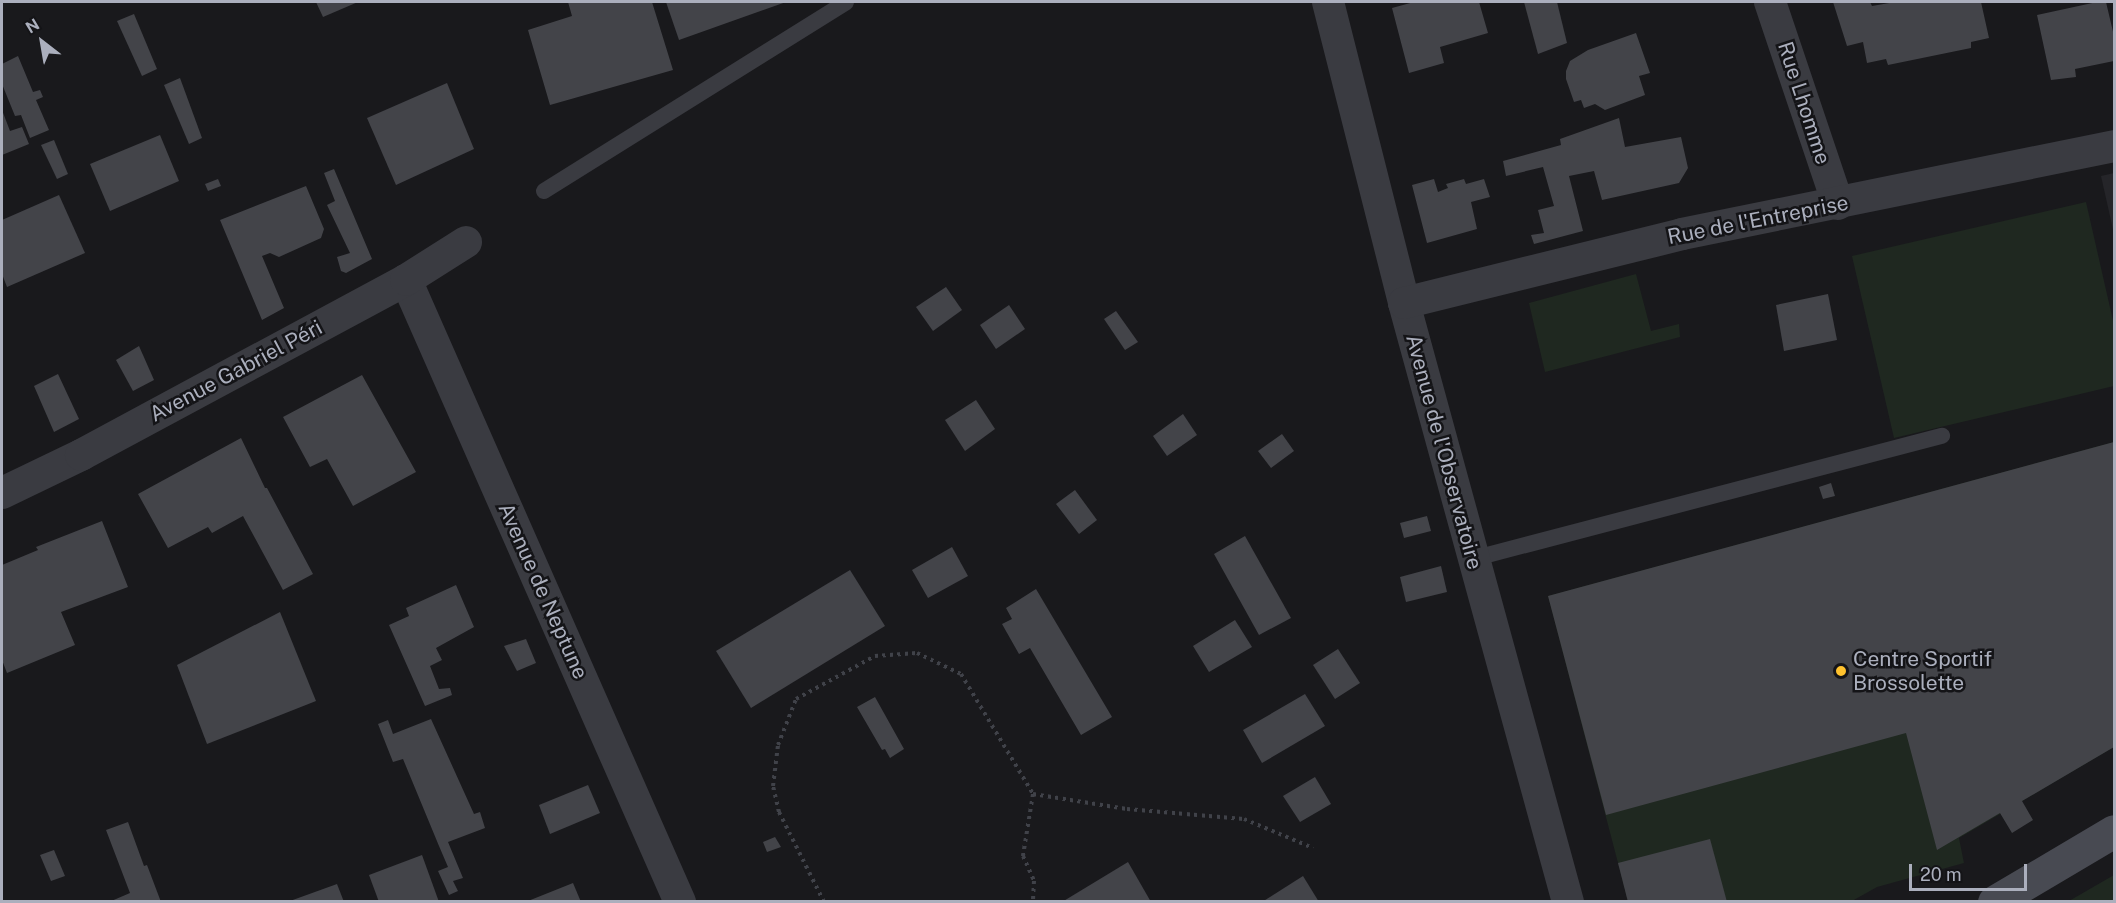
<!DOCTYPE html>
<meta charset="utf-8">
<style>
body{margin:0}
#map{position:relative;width:2116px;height:903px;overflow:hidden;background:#19191c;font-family:"Public Sans",sans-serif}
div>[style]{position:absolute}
.built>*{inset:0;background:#252529}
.green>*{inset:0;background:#1f2820}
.building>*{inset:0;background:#434449}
.path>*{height:4px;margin-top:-2px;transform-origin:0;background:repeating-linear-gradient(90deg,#404249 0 3px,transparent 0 7.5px)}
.lane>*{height:16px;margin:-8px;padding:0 8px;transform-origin:8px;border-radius:8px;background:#3a3b41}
.street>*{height:32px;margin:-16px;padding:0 16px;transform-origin:16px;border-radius:16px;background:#3a3b41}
.secondary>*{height:33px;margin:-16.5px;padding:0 16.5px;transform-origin:16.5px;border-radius:16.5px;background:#484a52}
.dots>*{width:16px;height:16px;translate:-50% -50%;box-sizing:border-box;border:3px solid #141417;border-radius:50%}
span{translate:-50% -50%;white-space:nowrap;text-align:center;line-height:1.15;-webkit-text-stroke:5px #141417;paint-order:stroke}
.street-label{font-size:21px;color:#abafbd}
.poi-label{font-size:21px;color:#abafbd}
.left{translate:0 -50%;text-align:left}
.frame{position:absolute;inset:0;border:3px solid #abafbd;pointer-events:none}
.north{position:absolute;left:12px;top:12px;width:60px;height:60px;-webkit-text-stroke:4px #141417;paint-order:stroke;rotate:329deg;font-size:16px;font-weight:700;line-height:24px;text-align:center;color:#abafbd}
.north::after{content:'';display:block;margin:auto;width:21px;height:27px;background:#abafbd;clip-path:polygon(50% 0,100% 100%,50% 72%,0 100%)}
.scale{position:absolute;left:1909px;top:864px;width:118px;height:27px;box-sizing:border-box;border:3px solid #abafbd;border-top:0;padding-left:8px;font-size:18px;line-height:21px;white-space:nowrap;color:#abafbd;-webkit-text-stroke:4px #141417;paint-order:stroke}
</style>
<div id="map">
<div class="built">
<div style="clip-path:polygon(2114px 173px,2114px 234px,2101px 176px)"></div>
</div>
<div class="green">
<div style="clip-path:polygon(2086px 202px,2114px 325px,2114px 386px,1894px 438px,1852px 256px)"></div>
<div style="clip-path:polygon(1636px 274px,1651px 331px,1679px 324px,1680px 337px,1545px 372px,1529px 303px)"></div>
<div style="clip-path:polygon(2114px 442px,2114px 747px,1959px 838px,1964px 863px,1877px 887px,1852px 901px,1628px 901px,1548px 596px)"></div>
<div style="clip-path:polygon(2114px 875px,2114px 901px,2069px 901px)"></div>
</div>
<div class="building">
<div style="clip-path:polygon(316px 2px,358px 2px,323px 17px)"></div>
<div style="clip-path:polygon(568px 2px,652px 2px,673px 70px,550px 105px,528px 30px,572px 16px)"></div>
<div style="clip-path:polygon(666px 2px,786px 2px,679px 40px)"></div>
<div style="clip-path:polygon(1414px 2px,1479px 2px,1488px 33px,1440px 47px,1444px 63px,1409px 73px,1392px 8px)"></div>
<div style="clip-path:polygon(1524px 2px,1557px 2px,1567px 43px,1538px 54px)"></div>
<div style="clip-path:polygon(1833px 2px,1870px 2px,1872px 6px,1895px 2px,1981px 2px,1989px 38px,1971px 42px,1971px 48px,1888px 65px,1886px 59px,1867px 63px,1863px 42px,1847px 46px)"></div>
<div style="clip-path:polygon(2097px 2px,2106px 2px,2114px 36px,2114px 61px,2075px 69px,2076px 77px,2051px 80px,2037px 15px)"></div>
<div style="clip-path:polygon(134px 14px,157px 69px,142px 76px,117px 21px)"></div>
<div style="clip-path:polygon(1636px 33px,1650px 73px,1639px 76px,1645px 95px,1605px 110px,1595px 104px,1584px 108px,1581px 100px,1574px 102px,1566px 79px,1566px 71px,1570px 61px,1588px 50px)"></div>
<div style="clip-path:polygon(18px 56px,33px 92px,40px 90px,43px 97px,36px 100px,49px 130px,30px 138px,21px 115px,15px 116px,2px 84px,2px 64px)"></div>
<div style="clip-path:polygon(180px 78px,202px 138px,189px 144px,164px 85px)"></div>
<div style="clip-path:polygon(447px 83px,474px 149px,396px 185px,367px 118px)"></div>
<div style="clip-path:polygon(2px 110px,10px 131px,22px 127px,29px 144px,2px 155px)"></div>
<div style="clip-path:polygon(1619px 118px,1625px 147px,1681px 137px,1688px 168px,1679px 183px,1602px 200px,1594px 171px,1569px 176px,1583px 231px,1534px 244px,1531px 235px,1544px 233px,1538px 210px,1554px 206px,1543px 167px,1506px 176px,1503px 161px,1561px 145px,1560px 139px)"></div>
<div style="clip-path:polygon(160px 135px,179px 181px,110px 211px,90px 164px)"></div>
<div style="clip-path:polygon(54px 140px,68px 174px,57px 179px,41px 145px)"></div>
<div style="clip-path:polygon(334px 169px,372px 259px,346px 273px,341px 271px,337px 257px,350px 253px,327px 205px,335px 201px,324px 173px)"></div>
<div style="clip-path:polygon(218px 179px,221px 186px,208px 191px,205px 184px)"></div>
<div style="clip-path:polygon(1434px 179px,1438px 192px,1448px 188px,1446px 184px,1464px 179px,1466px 184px,1484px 179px,1490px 197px,1471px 202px,1477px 229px,1427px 243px,1412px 185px)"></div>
<div style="clip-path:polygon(306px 186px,324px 229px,321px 238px,279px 257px,270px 253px,262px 256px,284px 308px,262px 320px,220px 220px)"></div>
<div style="clip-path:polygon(59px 195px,85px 253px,7px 287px,2px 274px,2px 220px)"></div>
<div style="clip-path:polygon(946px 287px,962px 310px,933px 331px,916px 307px)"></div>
<div style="clip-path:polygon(1828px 294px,1837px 340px,1784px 351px,1776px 305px)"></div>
<div style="clip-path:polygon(1009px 305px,1025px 329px,996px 349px,980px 325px)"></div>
<div style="clip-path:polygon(1116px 311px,1138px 342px,1125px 350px,1104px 319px)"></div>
<div style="clip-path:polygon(139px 346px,154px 380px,133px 391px,116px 360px)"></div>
<div style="clip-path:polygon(58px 374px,79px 419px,54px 432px,34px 386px)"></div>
<div style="clip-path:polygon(362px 375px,416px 472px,353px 506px,327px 459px,310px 467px,283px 417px)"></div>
<div style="clip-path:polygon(976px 400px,995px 429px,965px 451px,945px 420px)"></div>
<div style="clip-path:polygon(1183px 414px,1197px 435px,1167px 456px,1153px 436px)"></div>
<div style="clip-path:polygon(1282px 434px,1294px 451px,1271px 468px,1258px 451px)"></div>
<div style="clip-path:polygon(241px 438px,265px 488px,267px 488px,313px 574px,283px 590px,243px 516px,212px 533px,208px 527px,168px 548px,138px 494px)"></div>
<div style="clip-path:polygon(2114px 442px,2114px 747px,2022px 801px,2033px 820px,2012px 833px,2000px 813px,1937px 850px,1906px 733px,1606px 815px,1548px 596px)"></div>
<div style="clip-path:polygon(1831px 483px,1835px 496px,1823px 499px,1819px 487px)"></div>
<div style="clip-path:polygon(1075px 490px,1097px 520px,1079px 534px,1056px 504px)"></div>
<div style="clip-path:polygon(1427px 516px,1431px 531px,1404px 538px,1400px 523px)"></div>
<div style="clip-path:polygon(102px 521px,128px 587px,61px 612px,75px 645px,7px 673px,2px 660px,2px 565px,38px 550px,36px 547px)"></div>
<div style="clip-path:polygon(1245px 536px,1291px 618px,1259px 635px,1214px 554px)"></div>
<div style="clip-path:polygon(952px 547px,968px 576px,928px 598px,912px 570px)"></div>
<div style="clip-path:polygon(1441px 566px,1447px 592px,1406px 602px,1400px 577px)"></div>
<div style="clip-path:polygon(850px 570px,885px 626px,751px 708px,716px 651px)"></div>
<div style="clip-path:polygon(456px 585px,474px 627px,436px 648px,442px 660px,430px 666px,439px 689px,450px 688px,452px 695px,425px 706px,389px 625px,409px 616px,406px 608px)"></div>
<div style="clip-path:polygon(1036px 589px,1112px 717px,1081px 735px,1030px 648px,1019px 654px,1002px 624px,1012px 619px,1006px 608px)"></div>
<div style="clip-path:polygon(280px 612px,316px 701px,207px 744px,177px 665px)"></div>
<div style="clip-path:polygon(1235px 620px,1252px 647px,1209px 672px,1193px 646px)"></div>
<div style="clip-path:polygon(526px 639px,536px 663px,517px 671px,504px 646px)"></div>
<div style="clip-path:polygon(1338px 649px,1360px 683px,1335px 699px,1313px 665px)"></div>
<div style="clip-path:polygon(1305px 694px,1325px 726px,1262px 763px,1243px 730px)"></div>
<div style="clip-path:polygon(875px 697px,904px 749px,890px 758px,885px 749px,882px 750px,857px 707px)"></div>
<div style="clip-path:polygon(431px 719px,474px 814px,480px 812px,485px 828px,448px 842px,463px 878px,453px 881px,458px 891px,449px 895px,438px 871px,448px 867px,439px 846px,403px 759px,393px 762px,378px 724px,388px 720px,393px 734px)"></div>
<div style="clip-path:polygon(1315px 777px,1331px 804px,1300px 822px,1283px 796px)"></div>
<div style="clip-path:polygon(588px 785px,600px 813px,550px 834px,539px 805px)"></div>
<div style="clip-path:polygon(128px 822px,144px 866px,147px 865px,161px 902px,109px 902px,130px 893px,106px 830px)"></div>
<div style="clip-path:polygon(775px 837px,781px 847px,767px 852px,763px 842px)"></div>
<div style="clip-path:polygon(1710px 839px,1727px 902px,1628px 902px,1618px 863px)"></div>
<div style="clip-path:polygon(54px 850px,65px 876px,51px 881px,40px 855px)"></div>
<div style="clip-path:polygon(422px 855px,439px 902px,379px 902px,369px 875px)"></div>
<div style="clip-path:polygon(1128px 862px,1151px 902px,1062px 902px)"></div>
<div style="clip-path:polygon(1303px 876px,1319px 902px,1262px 902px)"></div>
<div style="clip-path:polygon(573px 883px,581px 902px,528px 902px,528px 901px)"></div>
<div style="clip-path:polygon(337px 884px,344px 902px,290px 902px,290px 901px)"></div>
</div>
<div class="path">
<div style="left:1033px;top:794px;width:63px;rotate:99.2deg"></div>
<div style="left:1023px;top:856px;width:27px;rotate:66deg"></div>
<div style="left:1034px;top:881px;width:21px;rotate:93deg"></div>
<div style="left:824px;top:902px;width:101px;rotate:-116.6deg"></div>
<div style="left:779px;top:812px;width:27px;rotate:-103deg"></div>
<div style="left:773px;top:786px;width:41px;rotate:-83deg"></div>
<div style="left:778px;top:745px;width:49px;rotate:-68.6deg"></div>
<div style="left:796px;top:699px;width:90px;rotate:-28.6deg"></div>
<div style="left:875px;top:656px;width:42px;rotate:-4.1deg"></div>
<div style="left:917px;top:653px;width:49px;rotate:25.5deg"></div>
<div style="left:961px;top:674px;width:140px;rotate:59deg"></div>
<div style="left:1033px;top:794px;width:95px;rotate:9.1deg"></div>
<div style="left:1127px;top:809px;width:117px;rotate:4.9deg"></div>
<div style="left:1244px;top:819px;width:75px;rotate:22.8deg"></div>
</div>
<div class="lane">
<div style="left:544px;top:191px;width:356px;rotate:-32deg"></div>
<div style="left:1472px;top:559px;width:486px;rotate:-14.7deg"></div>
</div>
<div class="street">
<div style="left:1328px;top:2px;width:310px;rotate:75.8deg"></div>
<div style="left:1404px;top:303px;width:621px;rotate:74.69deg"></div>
<div style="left:1770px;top:2px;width:213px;rotate:71.4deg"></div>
<div style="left:406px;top:280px;width:680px;rotate:66.23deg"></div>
<div style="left:1404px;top:303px;width:286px;rotate:-13.9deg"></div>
<div style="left:1682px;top:234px;width:441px;rotate:-11.5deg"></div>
<div style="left:2px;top:493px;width:88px;rotate:-25.7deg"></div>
<div style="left:81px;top:455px;width:369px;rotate:-28.3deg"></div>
<div style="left:406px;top:280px;width:71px;rotate:-32.3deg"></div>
</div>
<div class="secondary">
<div style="left:1994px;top:902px;width:139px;rotate:-30.6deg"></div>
</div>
<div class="dots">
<div style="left:1841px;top:671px;background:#ffc22e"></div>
</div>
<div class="street-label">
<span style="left:1804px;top:103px;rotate:72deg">Rue Lhomme</span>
<span style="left:1758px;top:220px;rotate:-11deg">Rue de l'Entreprise</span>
<span style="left:236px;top:371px;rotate:-28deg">Avenue Gabriel Péri</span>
<span style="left:1444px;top:452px;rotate:75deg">Avenue de l'Observatoire</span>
<span style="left:543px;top:591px;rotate:66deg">Avenue de Neptune</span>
</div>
<div class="poi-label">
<span class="left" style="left:1853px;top:671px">Centre Sportif<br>Brossolette</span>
</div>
<div class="frame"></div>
<div class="north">N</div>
<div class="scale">20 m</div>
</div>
